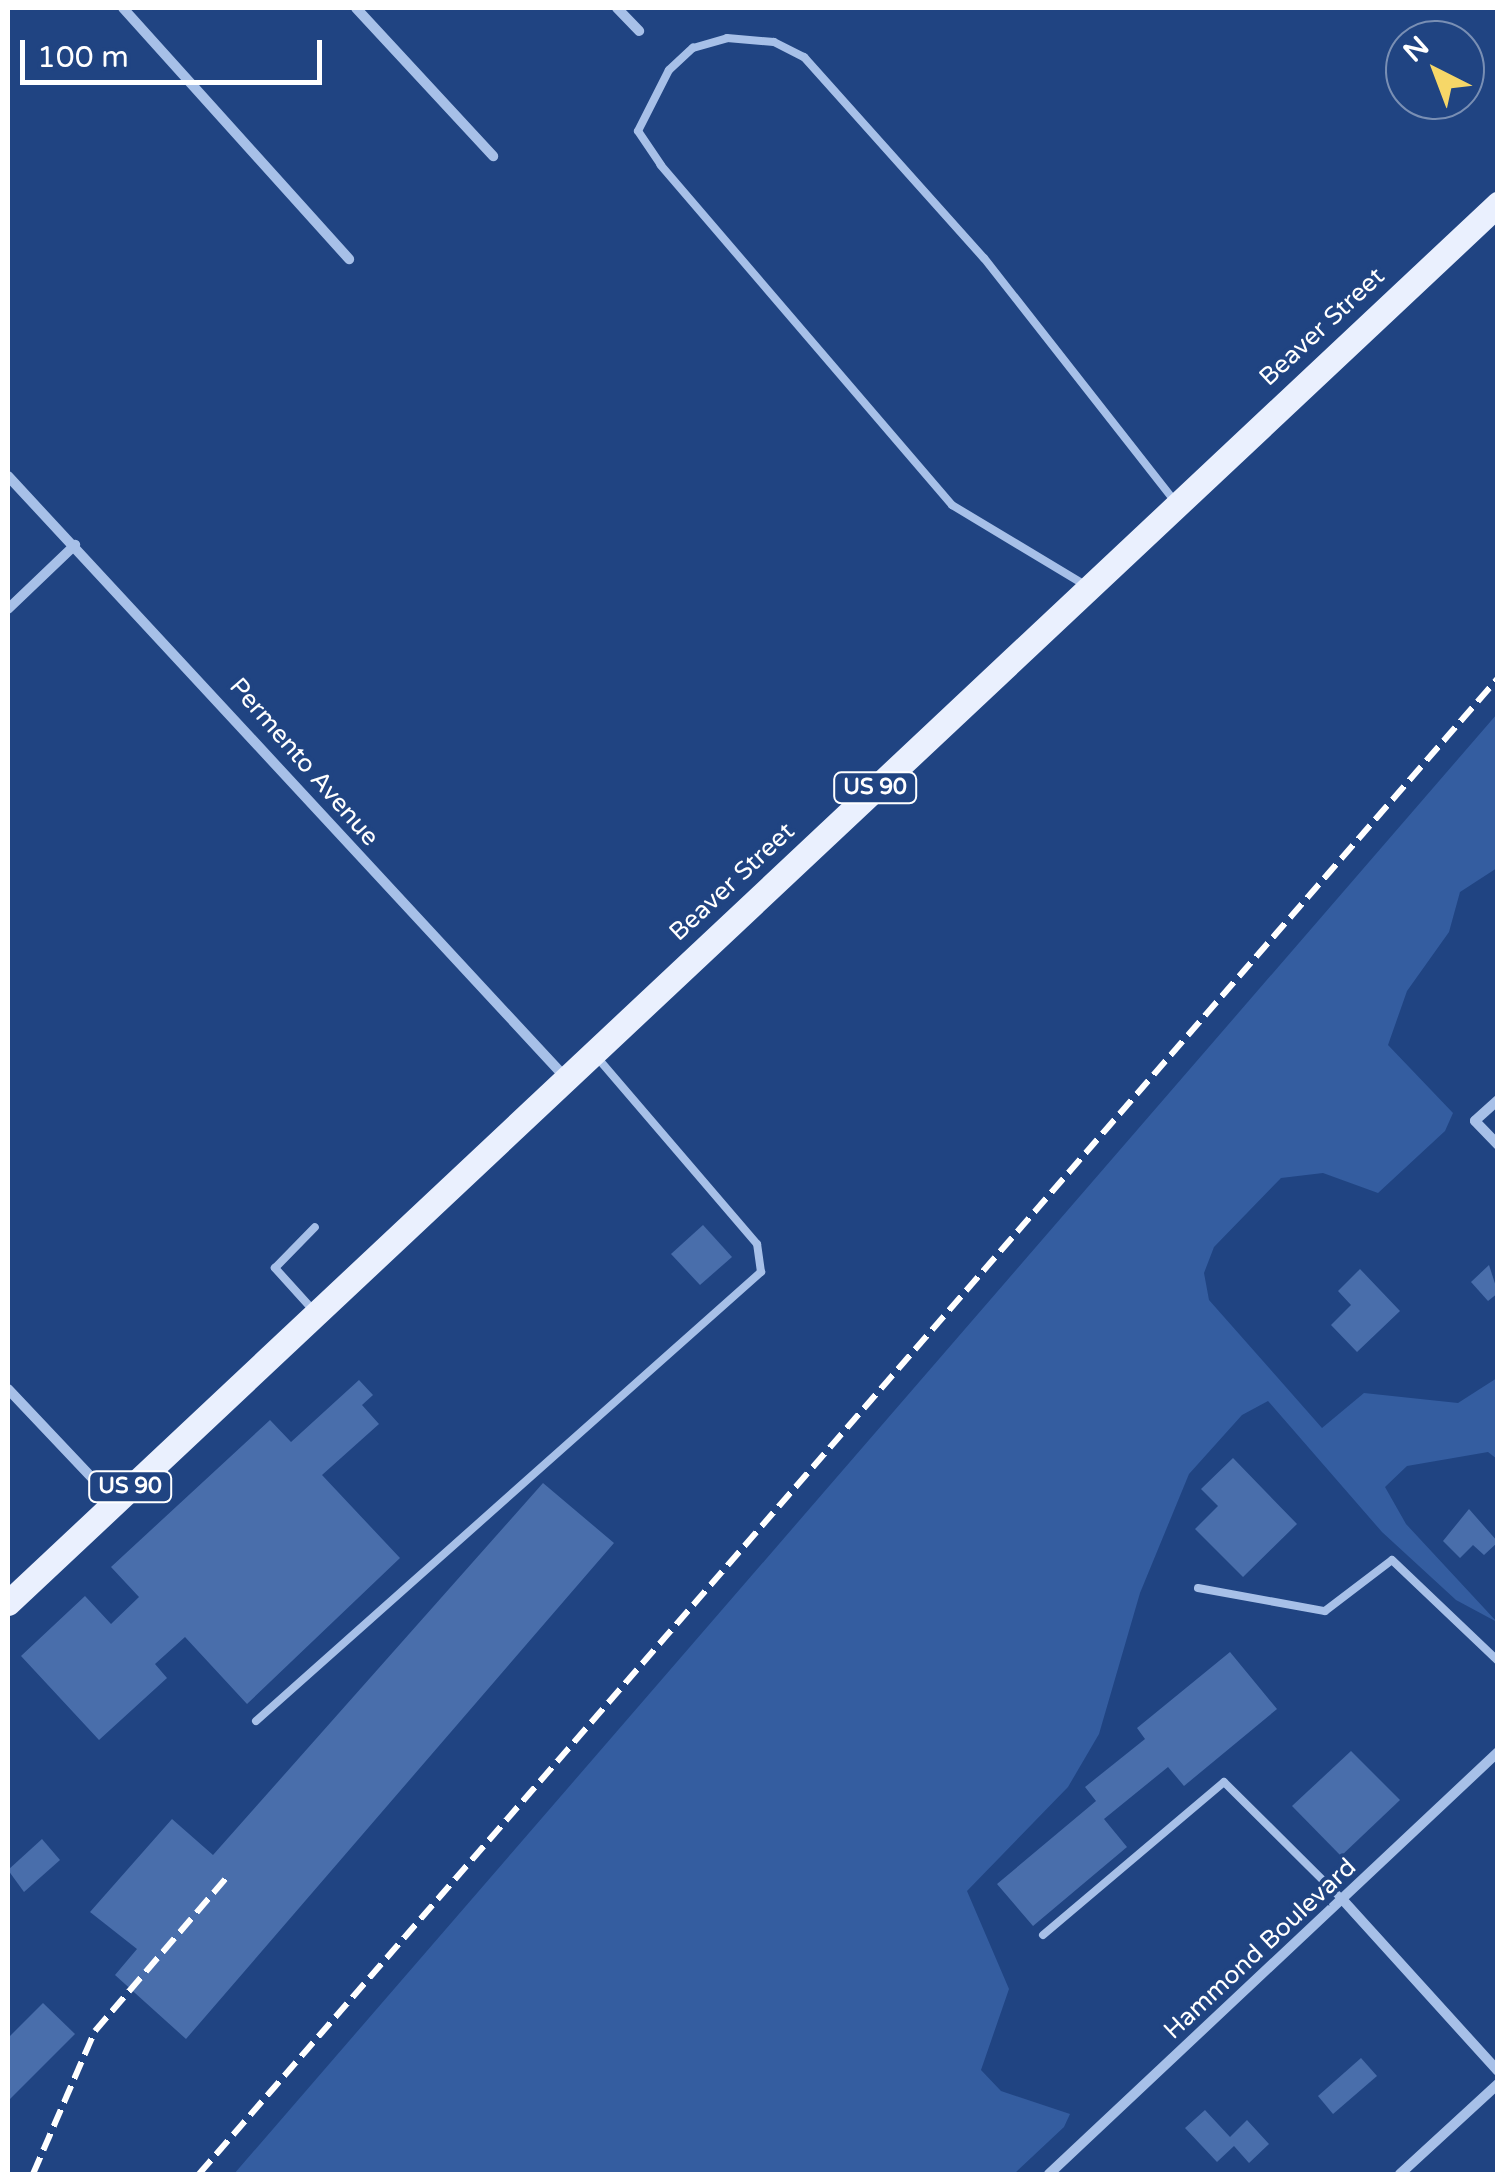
<!DOCTYPE html>
<style>
body{margin:0}
#map{position:relative;width:1505px;height:2182px;overflow:hidden;background:#204482;font-family:"Varela Round",sans-serif}
div>[style]{position:absolute}
.green>*{inset:0;background:#345da0}
.building>*{inset:0;background:#496eab}
.lane>*{height:8px;margin:-4px;padding:0 4px;transform-origin:4px;border-radius:4px;background:#a7c0e8}
.street>*{height:10px;margin:-5px;padding:0 5px;transform-origin:5px;border-radius:5px;background:#a7c0e8}
.primary>*{height:25px;margin:-12.5px;padding:0 12.5px;transform-origin:12.5px;border-radius:12.5px;background:#eaf0fe}
.rail>*{height:6px;margin-top:-3px;transform-origin:0;background:repeating-linear-gradient(90deg,#fff 0 18px,transparent 0 26px)}
span{translate:-50% -50%;white-space:nowrap;text-align:center;line-height:1.15;-webkit-text-stroke:8px #204482;paint-order:stroke}
.shield-label span{padding:2px 8px;background:#204482;border:2px solid;border-radius:8px;-webkit-text-stroke-width:0}
.shield-label{font-size:22px;color:#fff;font-weight:700}
.street-label{font-size:25px;color:#fff}
.frame{position:absolute;inset:0;border:10px solid #fff;pointer-events:none}
.north{position:absolute;left:1385px;top:20px;width:100px;height:100px;box-sizing:border-box;background:#204482;border:2px solid #798fb4;border-radius:50%;rotate:318deg;font-size:28px;font-weight:700;line-height:40px;text-align:center;color:#fff}
.north::after{content:'';display:block;margin:auto;width:35px;height:45px;background:#f6d768;clip-path:polygon(50% 0,100% 100%,50% 72%,0 100%)}
.scale{position:absolute;left:20px;top:40px;width:302px;height:45px;box-sizing:border-box;border:5px solid #fff;border-top:0;padding-left:12px;font-size:30px;line-height:35px;white-space:nowrap;color:#fff;-webkit-text-stroke:8px #204482;paint-order:stroke}
</style>
<div id="map">
<div class="green">
<div style="clip-path:polygon(1497px 714px,1497px 868px,1460px 892px,1449px 932px,1407px 991px,1388px 1045px,1453px 1113px,1445px 1131px,1378px 1193px,1323px 1173px,1281px 1178px,1214px 1247px,1204px 1273px,1209px 1300px,1322px 1428px,1364px 1393px,1458px 1403px,1497px 1378px,1497px 1459px,1488px 1452px,1407px 1466px,1385px 1487px,1406px 1524px,1497px 1622px,1456px 1600px,1382px 1532px,1268px 1401px,1242px 1415px,1189px 1474px,1140px 1593px,1099px 1734px,1068px 1787px,967px 1891px,1009px 1989px,981px 2070px,1001px 2091px,1070px 2114px,1064px 2127px,1014px 2174px,234px 2174px)"></div>
</div>
<div class="building">
<div style="clip-path:polygon(703px 1225px,732px 1257px,700px 1285px,671px 1254px)"></div>
<div style="clip-path:polygon(1489px 1265px,1498px 1293px,1488px 1301px,1471px 1282px)"></div>
<div style="clip-path:polygon(1360px 1269px,1400px 1311px,1357px 1352px,1331px 1325px,1351px 1305px,1338px 1291px)"></div>
<div style="clip-path:polygon(359px 1380px,373px 1395px,362px 1405px,379px 1424px,322px 1475px,400px 1558px,247px 1704px,185px 1637px,155px 1664px,167px 1678px,99px 1740px,21px 1656px,85px 1596px,111px 1624px,139px 1597px,111px 1567px,270px 1420px,291px 1442px)"></div>
<div style="clip-path:polygon(1233px 1458px,1297px 1524px,1243px 1577px,1195px 1529px,1218px 1506px,1201px 1489px)"></div>
<div style="clip-path:polygon(543px 1483px,614px 1543px,186px 2039px,115px 1975px,137px 1949px,90px 1912px,172px 1819px,213px 1855px)"></div>
<div style="clip-path:polygon(1469px 1509px,1498px 1542px,1484px 1555px,1473px 1545px,1460px 1558px,1443px 1541px)"></div>
<div style="clip-path:polygon(1230px 1652px,1277px 1709px,1184px 1786px,1168px 1767px,1104px 1819px,1127px 1847px,1033px 1926px,997px 1884px,1096px 1801px,1085px 1787px,1145px 1739px,1137px 1728px)"></div>
<div style="clip-path:polygon(1351px 1751px,1400px 1800px,1341px 1856px,1292px 1806px)"></div>
<div style="clip-path:polygon(42px 1839px,60px 1860px,24px 1892px,8px 1870px)"></div>
<div style="clip-path:polygon(43px 2003px,75px 2034px,8px 2101px,8px 2038px)"></div>
<div style="clip-path:polygon(1361px 2058px,1377px 2076px,1333px 2114px,1318px 2096px)"></div>
<div style="clip-path:polygon(1205px 2110px,1230px 2137px,1247px 2120px,1269px 2144px,1249px 2163px,1234px 2146px,1217px 2162px,1185px 2128px)"></div>
</div>
<div class="lane">
<div style="left:1085px;top:585px;width:155px;rotate:-149deg"></div>
<div style="left:952px;top:505px;width:448px;rotate:-130.6deg"></div>
<div style="left:661px;top:165px;width:41px;rotate:-124.1deg"></div>
<div style="left:638px;top:131px;width:68px;rotate:-63.1deg"></div>
<div style="left:669px;top:70px;width:33px;rotate:-43deg"></div>
<div style="left:693px;top:48px;width:35px;rotate:-16deg"></div>
<div style="left:727px;top:38px;width:47px;rotate:4.9deg"></div>
<div style="left:774px;top:42px;width:34px;rotate:27deg"></div>
<div style="left:804px;top:57px;width:270px;rotate:48.2deg"></div>
<div style="left:984px;top:258px;width:308px;rotate:51.9deg"></div>
<div style="left:313px;top:1310px;width:57px;rotate:-132.1deg"></div>
<div style="left:275px;top:1268px;width:57px;rotate:-45.7deg"></div>
<div style="left:1198px;top:1588px;width:129px;rotate:10.3deg"></div>
<div style="left:1325px;top:1611px;width:84px;rotate:-37.3deg"></div>
<div style="left:1392px;top:1560px;width:146px;rotate:43.6deg"></div>
<div style="left:256px;top:1721px;width:676px;rotate:-41.64deg"></div>
<div style="left:761px;top:1272px;width:28px;rotate:-98deg"></div>
<div style="left:757px;top:1244px;width:248px;rotate:-130.6deg"></div>
<div style="left:1043px;top:1935px;width:237px;rotate:-40.2deg"></div>
<div style="left:1224px;top:1782px;width:166px;rotate:44.8deg"></div>
</div>
<div class="street">
<div style="left:123px;top:8px;width:338px;rotate:48deg"></div>
<div style="left:356px;top:8px;width:202px;rotate:47.2deg"></div>
<div style="left:617px;top:8px;width:32px;rotate:46deg"></div>
<div style="left:8px;top:476px;width:818px;rotate:47.18deg"></div>
<div style="left:8px;top:609px;width:93px;rotate:-43.7deg"></div>
<div style="left:1498px;top:1100px;width:31px;rotate:138deg"></div>
<div style="left:1475px;top:1121px;width:33px;rotate:46deg"></div>
<div style="left:8px;top:1389px;width:154px;rotate:46.6deg"></div>
<div style="left:1342px;top:1899px;width:232px;rotate:47.8deg"></div>
<div style="left:1049px;top:2174px;width:616px;rotate:-43.22deg"></div>
<div style="left:1400px;top:2174px;width:133px;rotate:-42.6deg"></div>
</div>
<div class="primary">
<div style="left:8px;top:1603px;width:2044px;rotate:-43.2deg"></div>
</div>
<div class="rail">
<div style="left:33px;top:2174px;width:156px;rotate:-66.6deg"></div>
<div style="left:95px;top:2031px;width:201px;rotate:-49.4deg"></div>
<div style="left:199px;top:2174px;width:1981px;rotate:-49.03deg"></div>
</div>
<div class="shield-label">
<span style="left:875px;top:788px">US 90</span>
<span style="left:130px;top:1487px">US 90</span>
</div>
<div class="street-label">
<span style="left:1322px;top:327px;rotate:-43deg">Beaver Street</span>
<span style="left:304px;top:762px;rotate:49deg">Permento Avenue</span>
<span style="left:732px;top:882px;rotate:-43deg">Beaver Street</span>
<span style="left:1260px;top:1949px;rotate:-43deg">Hammond Boulevard</span>
</div>
<div class="frame"></div>
<div class="north">N</div>
<div class="scale">100 m</div>
</div>
